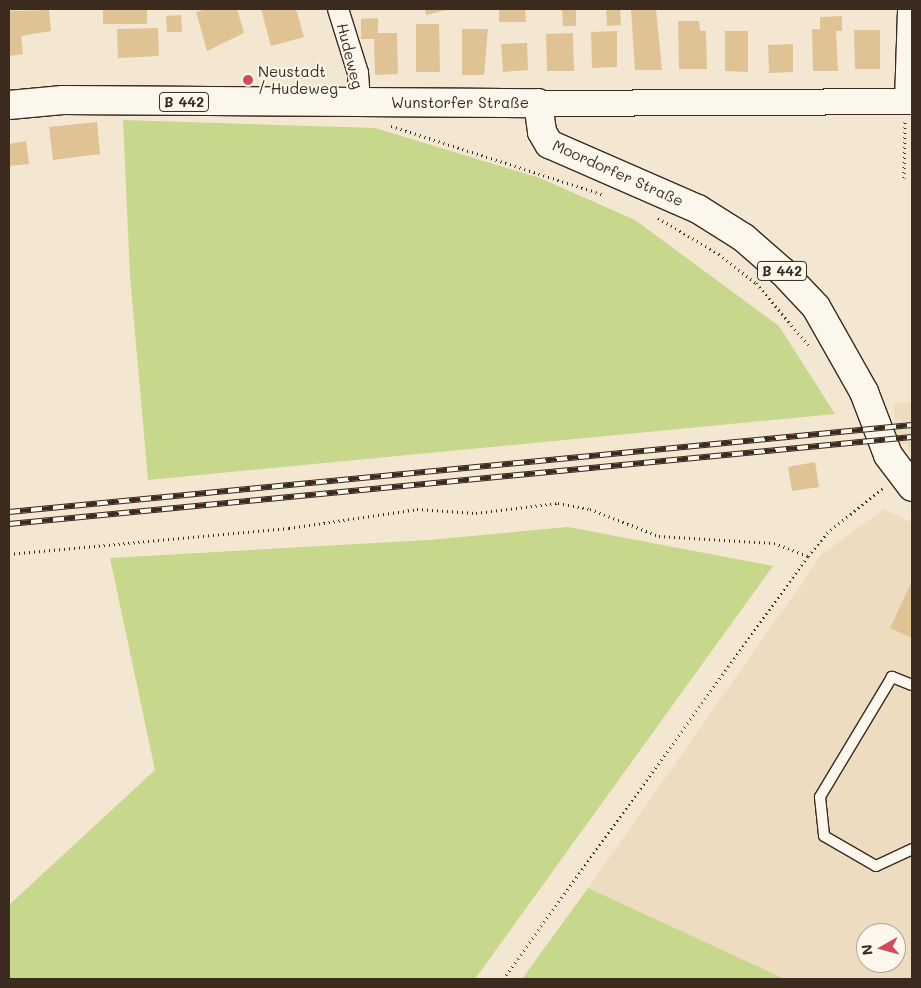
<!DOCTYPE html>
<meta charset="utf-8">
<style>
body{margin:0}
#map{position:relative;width:921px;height:988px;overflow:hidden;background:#f3e7d2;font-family:Mali,sans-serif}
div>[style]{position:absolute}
.built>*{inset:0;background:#eddcbf}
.green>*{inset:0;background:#c7d78b}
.building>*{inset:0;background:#dfc394}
.path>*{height:3px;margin-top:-1.5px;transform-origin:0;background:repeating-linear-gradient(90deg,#3b2a1e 0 1px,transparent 0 5px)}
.roads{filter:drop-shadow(1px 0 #3b2a1e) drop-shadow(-1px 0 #3b2a1e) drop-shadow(0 1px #3b2a1e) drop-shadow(0 -1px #3b2a1e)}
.service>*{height:10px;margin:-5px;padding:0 5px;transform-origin:5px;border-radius:5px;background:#fbf7ec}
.minor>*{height:20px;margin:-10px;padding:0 10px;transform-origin:10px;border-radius:10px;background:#fbf7ec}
.tertiary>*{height:25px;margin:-12.5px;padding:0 12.5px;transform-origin:12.5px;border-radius:12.5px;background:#fbf7ec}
.primary>*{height:28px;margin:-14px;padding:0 14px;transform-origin:14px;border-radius:14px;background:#fbf7ec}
.rail>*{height:5.5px;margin-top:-2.75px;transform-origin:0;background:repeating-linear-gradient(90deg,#fbf7ec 0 11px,#3b2a1e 0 22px);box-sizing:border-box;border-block:1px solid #3b2a1e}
.dots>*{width:14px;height:14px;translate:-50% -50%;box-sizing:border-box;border:2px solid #fbf7ec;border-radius:50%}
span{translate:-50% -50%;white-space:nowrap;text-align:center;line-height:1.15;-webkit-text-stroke:4px #fbf7ec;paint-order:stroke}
.shield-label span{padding:1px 4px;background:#fbf7ec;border:1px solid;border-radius:4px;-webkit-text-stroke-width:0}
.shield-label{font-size:14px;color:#3b2a1e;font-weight:700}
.street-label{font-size:15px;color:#3b2a1e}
.poi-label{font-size:15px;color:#3b2a1e}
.left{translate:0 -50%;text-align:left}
.frame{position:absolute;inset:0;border:10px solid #3b2a1e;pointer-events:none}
.north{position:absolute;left:856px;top:923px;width:50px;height:50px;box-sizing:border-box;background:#fbf7ec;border:1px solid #aea59a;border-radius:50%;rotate:263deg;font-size:14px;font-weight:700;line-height:20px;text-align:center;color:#3b2a1e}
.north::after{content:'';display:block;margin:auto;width:18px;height:22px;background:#d1495b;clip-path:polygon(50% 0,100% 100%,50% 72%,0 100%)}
</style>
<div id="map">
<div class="built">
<div style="clip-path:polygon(912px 401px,912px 452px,909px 453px,907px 444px,897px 445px,893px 404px)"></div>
<div style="clip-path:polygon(evenodd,884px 509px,912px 523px,912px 979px,785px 979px,588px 888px,822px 554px,884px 509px,866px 933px,896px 933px,896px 963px,866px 963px,866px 933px)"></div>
</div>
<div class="green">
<div style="clip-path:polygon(123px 120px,375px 128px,540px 178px,635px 220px,779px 326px,835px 414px,148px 480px,130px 276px)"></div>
<div style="clip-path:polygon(568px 527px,773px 566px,475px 979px,9px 979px,9px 905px,155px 770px,110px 558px,429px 540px)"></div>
<div style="clip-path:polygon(588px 888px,785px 979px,522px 979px)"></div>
</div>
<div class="building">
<div style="clip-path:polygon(103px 9px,147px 9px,147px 24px,103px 24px)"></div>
<div style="clip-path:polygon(207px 9px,237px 9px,244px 33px,207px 51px,196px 12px)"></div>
<div style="clip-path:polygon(261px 9px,296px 9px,304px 37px,271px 46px)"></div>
<div style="clip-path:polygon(425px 9px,450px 9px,426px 15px)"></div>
<div style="clip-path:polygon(499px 9px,525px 9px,526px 22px,499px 22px)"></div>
<div style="clip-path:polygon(562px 9px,576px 9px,576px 26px,563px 26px)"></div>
<div style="clip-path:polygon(606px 9px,620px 9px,621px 25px,607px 26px)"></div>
<div style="clip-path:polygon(631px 9px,656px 9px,662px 70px,635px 70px)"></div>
<div style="clip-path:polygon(49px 10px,51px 31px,21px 36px,23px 54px,9px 56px,9px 11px)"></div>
<div style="clip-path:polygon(181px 15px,182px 32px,167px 32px,166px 16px)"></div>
<div style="clip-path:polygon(842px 16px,842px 31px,836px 31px,838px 71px,813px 71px,812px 29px,820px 29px,820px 17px)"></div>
<div style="clip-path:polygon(378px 18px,378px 33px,397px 33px,398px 74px,375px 75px,374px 39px,361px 39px,361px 19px)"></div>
<div style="clip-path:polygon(678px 21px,699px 21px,700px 31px,706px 31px,707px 69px,679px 69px)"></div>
<div style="clip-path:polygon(416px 24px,439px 24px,440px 72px,416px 72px)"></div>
<div style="clip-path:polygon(158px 28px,159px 56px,118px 58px,117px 29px)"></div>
<div style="clip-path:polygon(462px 29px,488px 29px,484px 75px,462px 75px)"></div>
<div style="clip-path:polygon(854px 30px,880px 30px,880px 69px,855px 69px)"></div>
<div style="clip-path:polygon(617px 31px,617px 67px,592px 68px,591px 32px)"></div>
<div style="clip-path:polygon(725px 31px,748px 31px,748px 72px,725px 71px)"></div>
<div style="clip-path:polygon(573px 33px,574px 71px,547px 71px,546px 34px)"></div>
<div style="clip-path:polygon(527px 43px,528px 70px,503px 72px,501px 44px)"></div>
<div style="clip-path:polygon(793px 44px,793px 72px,769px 73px,768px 45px)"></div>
<div style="clip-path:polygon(97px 122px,100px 154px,53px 160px,49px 127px)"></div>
<div style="clip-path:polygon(26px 141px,29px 164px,9px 166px,9px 144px)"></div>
<div style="clip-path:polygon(815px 462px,819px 487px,792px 491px,788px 467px)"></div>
<div style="clip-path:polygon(912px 581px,912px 638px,890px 628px)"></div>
</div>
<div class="path">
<div style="left:391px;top:126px;width:222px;rotate:17.9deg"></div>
<div style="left:904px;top:178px;width:57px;rotate:-89deg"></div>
<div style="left:658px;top:218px;width:71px;rotate:30.5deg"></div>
<div style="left:719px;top:254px;width:47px;rotate:38.1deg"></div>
<div style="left:756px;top:283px;width:85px;rotate:49.8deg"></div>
<div style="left:9px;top:554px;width:281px;rotate:-5.3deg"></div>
<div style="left:289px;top:528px;width:129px;rotate:-8.4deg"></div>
<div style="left:417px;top:509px;width:59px;rotate:3.9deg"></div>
<div style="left:476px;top:513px;width:83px;rotate:-7deg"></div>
<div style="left:558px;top:503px;width:33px;rotate:11deg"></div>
<div style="left:590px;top:509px;width:74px;rotate:21.4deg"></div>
<div style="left:659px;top:536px;width:115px;rotate:3.5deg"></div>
<div style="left:774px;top:543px;width:36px;rotate:21deg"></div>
<div style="left:503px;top:979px;width:521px;rotate:-54.21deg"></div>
<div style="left:808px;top:556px;width:30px;rotate:-50deg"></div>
<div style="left:827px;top:533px;width:73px;rotate:-38.9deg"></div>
</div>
<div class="roads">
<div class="service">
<div style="left:912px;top:685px;width:22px;rotate:-158deg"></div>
<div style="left:892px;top:677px;width:140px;rotate:121deg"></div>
<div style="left:820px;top:797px;width:39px;rotate:84deg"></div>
<div style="left:824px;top:836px;width:60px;rotate:30deg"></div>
<div style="left:876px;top:866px;width:40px;rotate:-25deg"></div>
</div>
<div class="minor">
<div style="left:338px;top:9px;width:67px;rotate:72.6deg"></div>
<div style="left:358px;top:73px;width:30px;rotate:86deg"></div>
<div style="left:905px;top:101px;width:92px;rotate:-88.1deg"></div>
</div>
<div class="tertiary">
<div style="left:538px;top:103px;width:374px;rotate:-0.3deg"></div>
</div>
<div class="primary">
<div style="left:9px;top:105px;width:54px;rotate:-5.3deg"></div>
<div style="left:63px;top:100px;width:475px;rotate:0.4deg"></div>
<div style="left:538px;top:103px;width:29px;rotate:82deg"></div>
<div style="left:542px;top:132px;width:14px;rotate:60deg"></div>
<div style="left:549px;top:144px;width:163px;rotate:23.6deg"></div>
<div style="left:698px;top:209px;width:54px;rotate:32.2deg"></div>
<div style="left:744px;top:238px;width:52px;rotate:41.1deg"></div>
<div style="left:783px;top:272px;width:48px;rotate:46.7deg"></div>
<div style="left:816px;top:307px;width:98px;rotate:60.5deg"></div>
<div style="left:864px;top:392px;width:67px;rotate:69.1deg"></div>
<div style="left:888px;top:455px;width:40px;rotate:53deg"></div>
</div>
</div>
<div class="rail">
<div style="left:9px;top:512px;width:907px;rotate:-5.5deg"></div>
<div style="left:9px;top:524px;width:907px;rotate:-5.5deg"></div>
</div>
<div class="dots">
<div style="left:248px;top:80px;background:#d1495b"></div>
</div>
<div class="shield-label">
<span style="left:184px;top:102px">B 442</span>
<span style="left:782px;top:271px">B 442</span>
</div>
<div class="street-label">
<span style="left:350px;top:56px;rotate:76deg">Hudeweg</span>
<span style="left:460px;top:103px">Wunstorfer Straße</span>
<span style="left:618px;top:173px;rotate:24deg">Moordorfer Straße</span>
</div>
<div class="poi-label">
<span class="left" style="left:258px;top:80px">Neustadt<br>/ Hudeweg</span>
</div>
<div class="frame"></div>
<div class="north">N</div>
</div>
